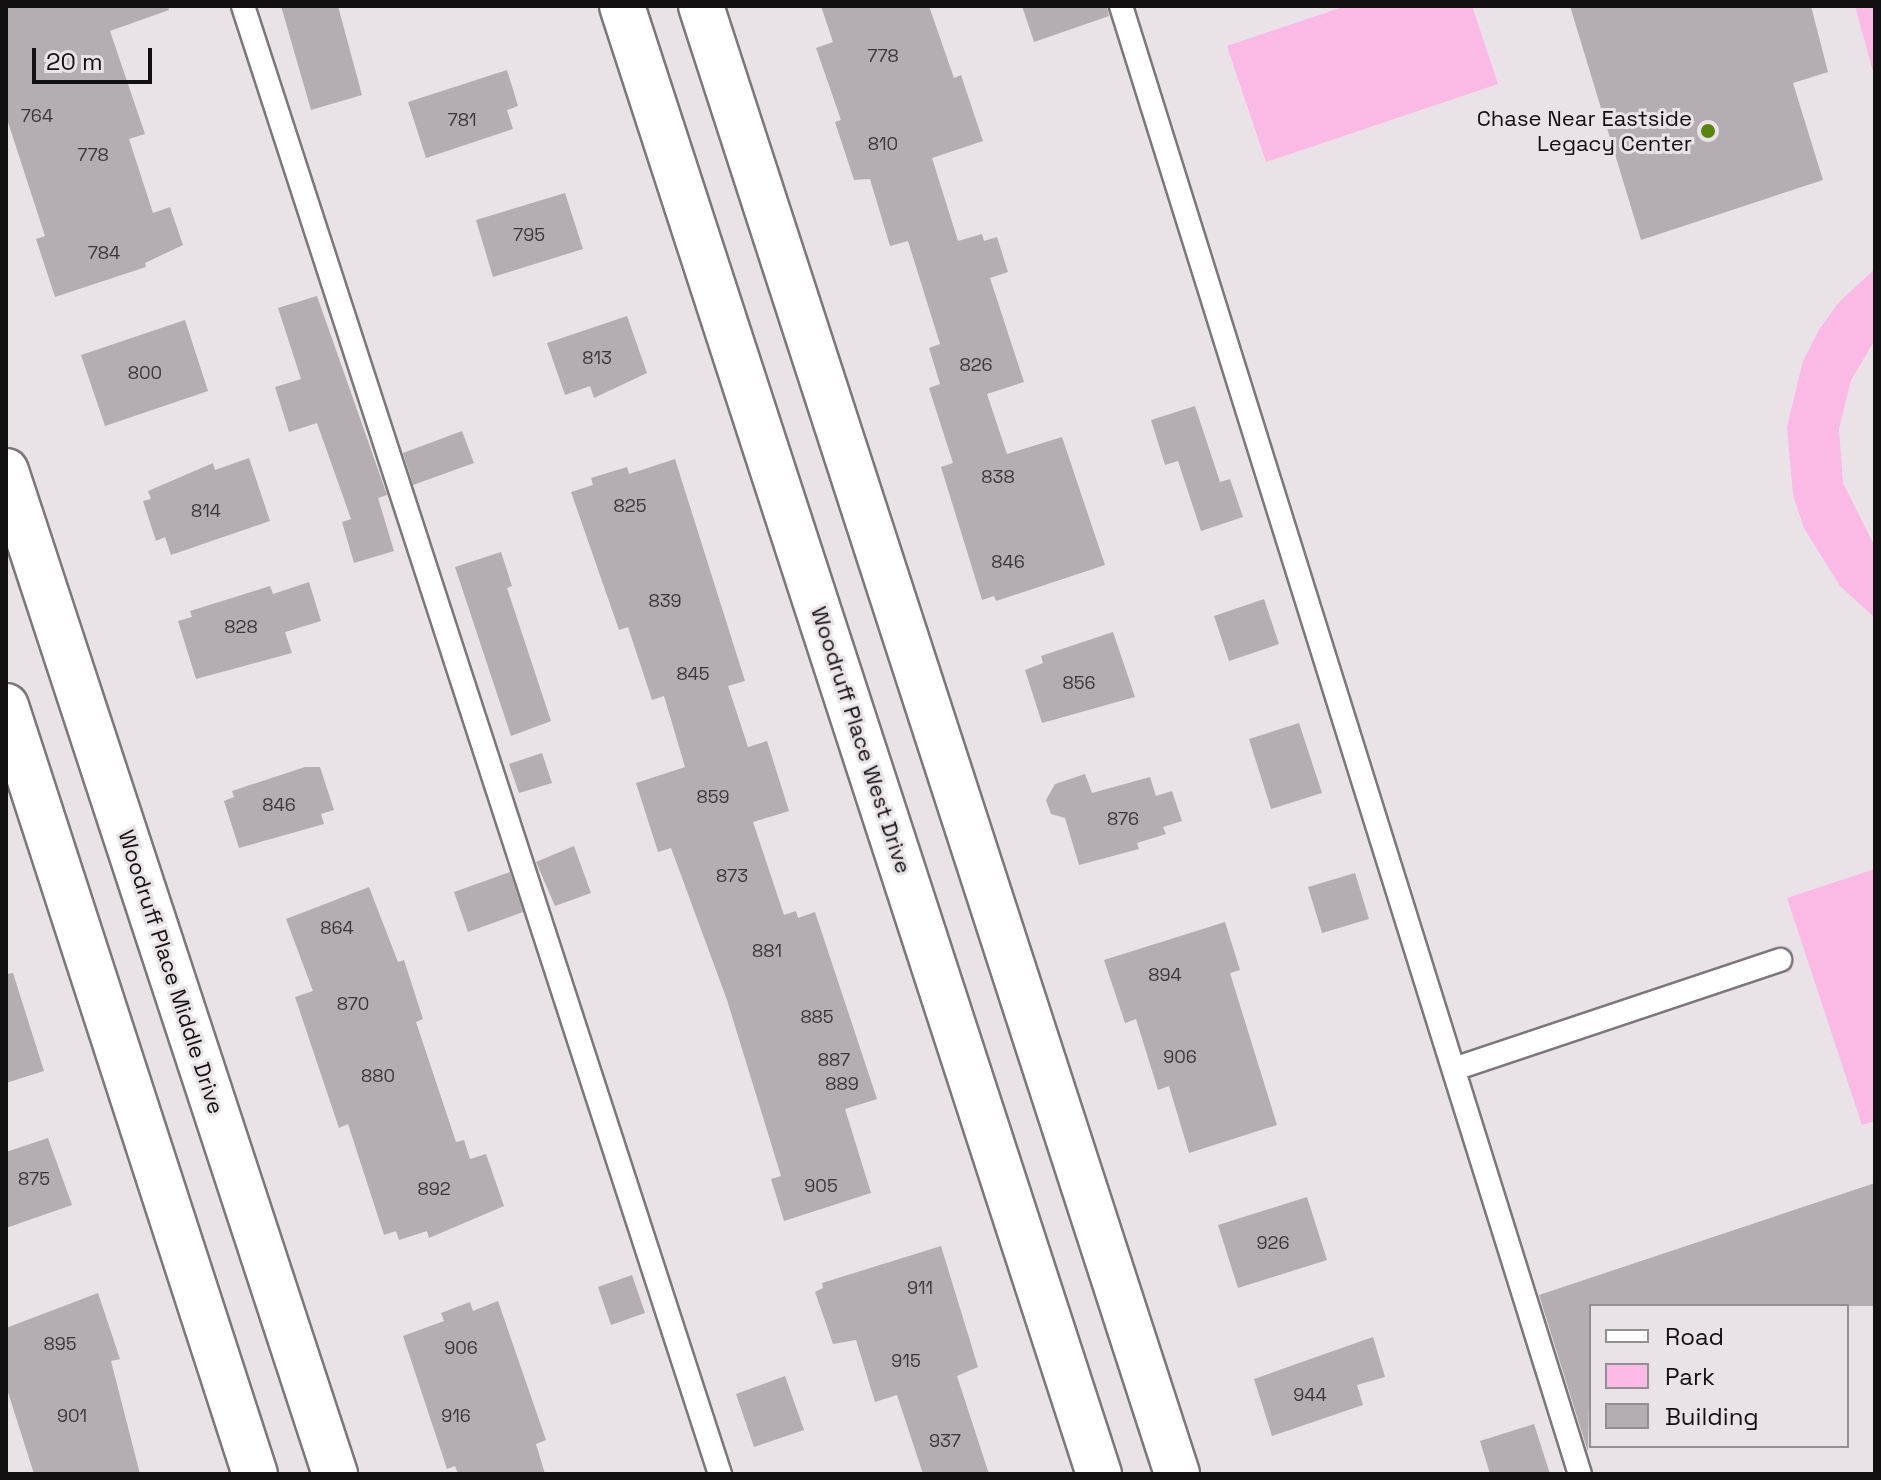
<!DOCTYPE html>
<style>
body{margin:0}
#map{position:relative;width:1881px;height:1480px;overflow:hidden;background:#e9e3e7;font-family:"Space Grotesk",sans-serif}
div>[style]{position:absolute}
.green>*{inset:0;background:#fbb9e5}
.building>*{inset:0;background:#b4aeb2}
.roads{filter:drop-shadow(2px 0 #7d777b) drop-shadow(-2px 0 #7d777b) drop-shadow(0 2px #7d777b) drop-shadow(0 -2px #7d777b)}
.service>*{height:22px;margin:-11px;padding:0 11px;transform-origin:11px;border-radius:11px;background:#fff}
.minor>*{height:44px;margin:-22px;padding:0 22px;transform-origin:22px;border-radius:22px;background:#fff}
.dots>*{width:22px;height:22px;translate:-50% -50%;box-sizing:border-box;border:4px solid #e9e3e7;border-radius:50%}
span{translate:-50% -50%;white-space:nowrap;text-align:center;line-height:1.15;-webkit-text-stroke:6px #e9e3e7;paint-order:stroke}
.number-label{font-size:18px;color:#3a3839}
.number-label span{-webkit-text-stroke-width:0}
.poi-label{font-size:22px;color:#121011}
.right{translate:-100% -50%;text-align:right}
.street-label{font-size:22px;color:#121011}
.frame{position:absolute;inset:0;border:8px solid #121011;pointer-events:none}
.legend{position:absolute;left:1589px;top:1304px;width:260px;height:144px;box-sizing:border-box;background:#e9e3e7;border:2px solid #938f91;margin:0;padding:10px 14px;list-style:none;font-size:24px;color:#121011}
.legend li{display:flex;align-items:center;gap:16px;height:40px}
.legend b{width:40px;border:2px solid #938f91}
.scale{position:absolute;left:32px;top:48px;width:120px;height:36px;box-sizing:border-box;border:4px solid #121011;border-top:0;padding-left:10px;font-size:24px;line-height:28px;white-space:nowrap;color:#121011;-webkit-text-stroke:6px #e9e3e7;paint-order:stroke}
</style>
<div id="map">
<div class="green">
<div style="clip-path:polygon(1346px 6px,1472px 6px,1498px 84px,1266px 162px,1227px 46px)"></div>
<div style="clip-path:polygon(1855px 6px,1875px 6px,1875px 79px)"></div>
<div style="clip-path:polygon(1875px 269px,1875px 340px,1851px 380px,1839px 429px,1843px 483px,1875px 547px,1875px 618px,1840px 586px,1804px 528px,1793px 495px,1787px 427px,1803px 361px,1819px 330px,1839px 302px)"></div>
<div style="clip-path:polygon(1875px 869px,1875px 1121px,1862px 1125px,1787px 898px)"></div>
</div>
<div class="building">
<div style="clip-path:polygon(6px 6px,168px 6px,169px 10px,110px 31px,145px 134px,129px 139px,153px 213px,170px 207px,183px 245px,145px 263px,146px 267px,55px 297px,36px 239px,45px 236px,6px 116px)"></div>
<div style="clip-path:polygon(281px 6px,338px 6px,362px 95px,311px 110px)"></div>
<div style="clip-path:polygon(821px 6px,929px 6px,954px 78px,961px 75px,983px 141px,932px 158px,958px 241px,982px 234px,984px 241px,997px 237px,1008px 272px,990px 278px,1024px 382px,987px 394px,1007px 454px,1062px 437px,1105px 565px,996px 601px,994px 596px,982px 600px,941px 467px,953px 463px,929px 388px,940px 384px,929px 348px,940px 344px,908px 241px,890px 246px,870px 179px,854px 180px,835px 122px,841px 120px,816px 48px,833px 42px)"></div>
<div style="clip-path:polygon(1022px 6px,1107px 6px,1109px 16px,1034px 42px)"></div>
<div style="clip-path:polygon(1570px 6px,1811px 6px,1828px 72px,1793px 83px,1823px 180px,1641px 240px)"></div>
<div style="clip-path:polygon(507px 70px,518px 106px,507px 110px,513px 129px,426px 158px,408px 102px)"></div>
<div style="clip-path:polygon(565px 193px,583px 249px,493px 277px,476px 220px)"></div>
<div style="clip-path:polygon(317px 296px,387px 495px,378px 498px,394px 551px,354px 563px,342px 522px,351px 519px,317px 423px,289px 432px,275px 387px,301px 379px,278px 308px)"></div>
<div style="clip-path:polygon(627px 316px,647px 373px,594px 398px,590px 386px,565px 395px,547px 343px)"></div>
<div style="clip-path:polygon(185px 320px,208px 391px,105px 426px,81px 355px)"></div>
<div style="clip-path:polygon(1195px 406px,1220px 482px,1230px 479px,1243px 517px,1201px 531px,1178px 461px,1165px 465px,1151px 420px)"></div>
<div style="clip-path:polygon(462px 431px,474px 463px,413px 485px,403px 453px)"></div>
<div style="clip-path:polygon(249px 458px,270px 521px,171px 555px,165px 537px,156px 541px,143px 501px,151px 499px,148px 491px,213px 463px,215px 470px)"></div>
<div style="clip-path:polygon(675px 459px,745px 681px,728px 686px,748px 747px,767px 741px,789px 811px,753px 822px,784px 915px,796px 911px,798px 918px,815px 912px,877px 1099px,845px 1109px,871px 1193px,784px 1221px,771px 1179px,781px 1176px,727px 1000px,671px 848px,658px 852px,636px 783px,685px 767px,664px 696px,652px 700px,628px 627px,619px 630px,571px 492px,593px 485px,591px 478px,627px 467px,629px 474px)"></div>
<div style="clip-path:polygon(501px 552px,512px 586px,507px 588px,551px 721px,511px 736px,455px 567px)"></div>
<div style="clip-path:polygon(309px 582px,321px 621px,285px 632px,292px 653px,196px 679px,178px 621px,192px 617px,190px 611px,270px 586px,273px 594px)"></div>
<div style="clip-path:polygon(1264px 599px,1279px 644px,1229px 661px,1214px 616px)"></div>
<div style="clip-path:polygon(1113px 632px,1135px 697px,1042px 723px,1025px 670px,1043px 663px,1041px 656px)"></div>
<div style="clip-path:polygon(1299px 723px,1322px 793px,1271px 809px,1249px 739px)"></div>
<div style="clip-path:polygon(542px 753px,552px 783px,519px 793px,509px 764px)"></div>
<div style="clip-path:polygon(305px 767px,320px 767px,334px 810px,321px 814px,324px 824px,239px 848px,224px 801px,234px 797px,232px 791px)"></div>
<div style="clip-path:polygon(1085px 774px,1092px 793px,1150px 777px,1156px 796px,1172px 791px,1182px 821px,1163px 827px,1166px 834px,1137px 843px,1139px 849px,1079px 865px,1065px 818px,1051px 814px,1046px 800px,1055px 784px)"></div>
<div style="clip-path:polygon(574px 846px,591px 893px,555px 906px,536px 862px)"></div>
<div style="clip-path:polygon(510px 872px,523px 912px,468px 932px,454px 892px)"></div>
<div style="clip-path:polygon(1355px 873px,1369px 919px,1322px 933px,1308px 887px)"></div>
<div style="clip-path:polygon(369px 887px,398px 962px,404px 960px,423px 1019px,416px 1022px,456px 1142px,464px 1140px,470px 1159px,486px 1154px,504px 1206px,429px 1238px,427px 1231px,399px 1240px,396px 1231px,384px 1235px,348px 1124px,339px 1128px,295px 997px,313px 991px,286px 919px)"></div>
<div style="clip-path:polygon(1225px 922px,1240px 970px,1230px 973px,1277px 1125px,1189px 1153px,1169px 1086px,1158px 1090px,1136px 1019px,1125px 1023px,1104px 960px)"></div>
<div style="clip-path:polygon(13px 973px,44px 1071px,6px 1083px,6px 974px)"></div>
<div style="clip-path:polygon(48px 1138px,72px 1205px,6px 1228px,6px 1152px)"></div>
<div style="clip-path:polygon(1875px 1183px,1875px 1306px,1591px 1306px,1588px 1452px,1539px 1295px)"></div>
<div style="clip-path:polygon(1307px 1197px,1327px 1260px,1238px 1288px,1218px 1225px)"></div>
<div style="clip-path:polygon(941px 1246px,978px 1367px,957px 1376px,989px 1474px,923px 1474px,897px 1395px,875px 1402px,856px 1340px,833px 1344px,815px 1292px,823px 1288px,822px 1283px)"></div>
<div style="clip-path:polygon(632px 1275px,645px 1313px,611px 1325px,598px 1287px)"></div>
<div style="clip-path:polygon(98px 1293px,120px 1359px,111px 1361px,140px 1474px,34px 1474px,6px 1386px,6px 1328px)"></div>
<div style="clip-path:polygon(498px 1301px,546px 1440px,536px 1444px,545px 1474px,458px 1474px,455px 1466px,447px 1469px,403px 1336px,444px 1321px,441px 1313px,470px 1302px,473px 1311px)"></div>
<div style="clip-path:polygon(1373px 1337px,1385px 1377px,1357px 1385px,1363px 1405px,1272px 1436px,1254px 1379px)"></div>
<div style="clip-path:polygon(785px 1376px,804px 1430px,754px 1447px,736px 1394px)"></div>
<div style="clip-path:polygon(1534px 1424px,1550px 1474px,1490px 1474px,1480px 1441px)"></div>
</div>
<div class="roads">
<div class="service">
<div style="left:243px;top:6px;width:1544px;rotate:72deg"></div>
<div style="left:1121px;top:6px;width:1538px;rotate:72.64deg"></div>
<div style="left:1454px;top:1069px;width:344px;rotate:-18.5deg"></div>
</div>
<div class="minor">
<div style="left:622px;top:6px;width:1544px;rotate:72deg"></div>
<div style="left:701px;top:6px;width:1543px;rotate:72.03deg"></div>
<div style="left:6px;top:471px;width:1056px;rotate:71.84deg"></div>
<div style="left:6px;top:706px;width:807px;rotate:72.04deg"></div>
</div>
</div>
<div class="dots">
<div style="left:1708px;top:131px;background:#5a840e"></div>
</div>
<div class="number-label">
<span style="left:883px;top:56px">778</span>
<span style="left:37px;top:116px">764</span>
<span style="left:462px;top:120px">781</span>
<span style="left:883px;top:144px">810</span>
<span style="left:93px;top:155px">778</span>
<span style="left:529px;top:235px">795</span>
<span style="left:104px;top:253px">784</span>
<span style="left:597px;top:358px">813</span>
<span style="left:976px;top:365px">826</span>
<span style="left:145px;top:373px">800</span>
<span style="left:998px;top:477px">838</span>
<span style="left:630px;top:506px">825</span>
<span style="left:206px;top:511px">814</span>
<span style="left:1008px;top:562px">846</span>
<span style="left:665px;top:601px">839</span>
<span style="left:241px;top:627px">828</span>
<span style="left:693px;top:674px">845</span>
<span style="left:1079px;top:683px">856</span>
<span style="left:713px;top:797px">859</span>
<span style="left:279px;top:805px">846</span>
<span style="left:1123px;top:819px">876</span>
<span style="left:732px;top:876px">873</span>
<span style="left:337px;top:928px">864</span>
<span style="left:767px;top:951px">881</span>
<span style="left:1165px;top:975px">894</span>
<span style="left:353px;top:1004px">870</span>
<span style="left:817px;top:1017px">885</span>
<span style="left:1180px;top:1057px">906</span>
<span style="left:834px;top:1060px">887</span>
<span style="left:378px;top:1076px">880</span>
<span style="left:842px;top:1084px">889</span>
<span style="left:34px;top:1179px">875</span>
<span style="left:821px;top:1186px">905</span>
<span style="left:434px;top:1189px">892</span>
<span style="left:1273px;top:1243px">926</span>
<span style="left:920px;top:1288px">911</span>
<span style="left:60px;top:1344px">895</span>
<span style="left:461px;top:1348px">906</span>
<span style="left:906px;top:1361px">915</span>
<span style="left:1310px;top:1395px">944</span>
<span style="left:72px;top:1416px">901</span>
<span style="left:456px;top:1416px">916</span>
<span style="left:945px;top:1441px">937</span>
</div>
<div class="poi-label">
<span class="right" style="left:1692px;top:131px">Chase Near Eastside<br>Legacy Center</span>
</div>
<div class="street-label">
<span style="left:861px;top:740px;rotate:72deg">Woodruff Place West Drive</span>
<span style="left:171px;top:972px;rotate:72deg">Woodruff Place Middle Drive</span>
</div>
<div class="frame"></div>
<ul class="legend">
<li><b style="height:10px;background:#fff"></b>Road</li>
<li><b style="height:22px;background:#fbb9e5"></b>Park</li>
<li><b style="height:22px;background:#b4aeb2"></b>Building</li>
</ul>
<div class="scale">20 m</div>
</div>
